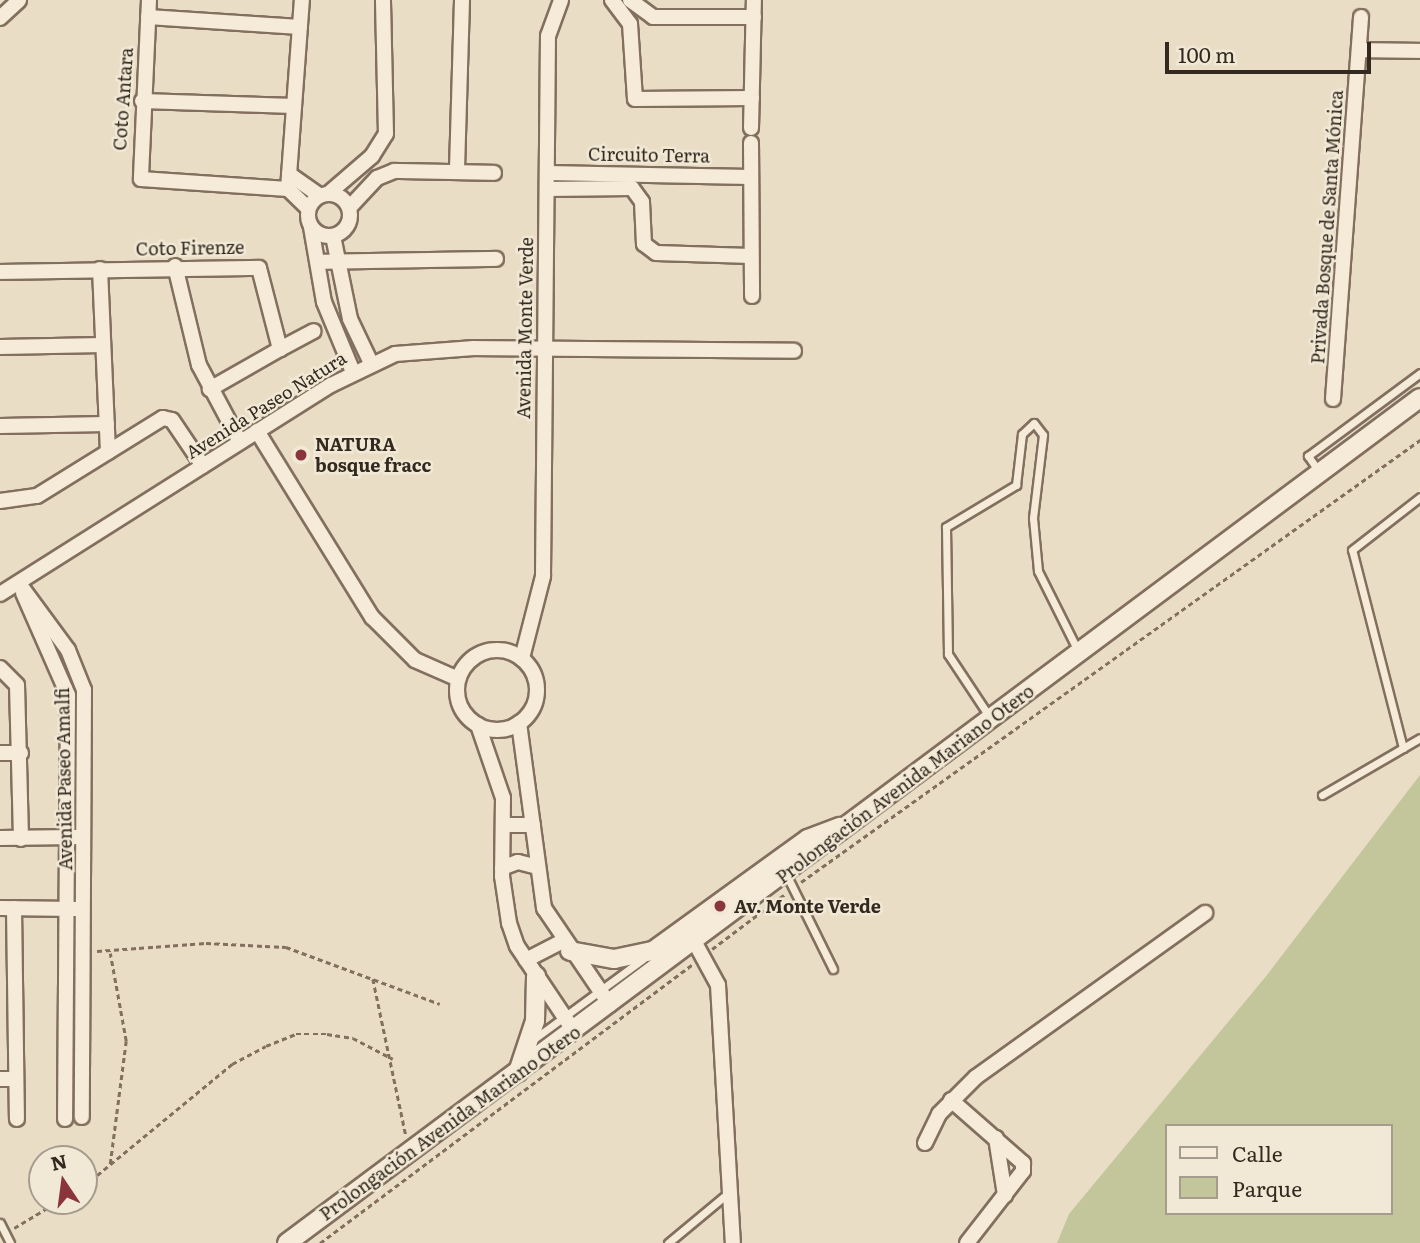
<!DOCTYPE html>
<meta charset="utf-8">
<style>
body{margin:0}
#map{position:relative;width:1420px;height:1243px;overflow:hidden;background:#e9ddc6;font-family:Literata,serif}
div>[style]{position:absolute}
.green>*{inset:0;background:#c3c69b}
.path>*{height:2.5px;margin-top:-1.25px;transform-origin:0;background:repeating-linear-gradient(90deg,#826f5e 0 5px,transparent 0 8.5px)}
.roads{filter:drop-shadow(2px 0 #826f5e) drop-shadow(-2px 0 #826f5e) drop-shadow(0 2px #826f5e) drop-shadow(0 -2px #826f5e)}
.service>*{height:7px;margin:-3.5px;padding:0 3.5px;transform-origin:3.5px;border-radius:3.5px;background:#f5ebd8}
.minor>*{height:14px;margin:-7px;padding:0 7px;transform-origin:7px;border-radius:7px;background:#f5ebd8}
.minor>.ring{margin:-7px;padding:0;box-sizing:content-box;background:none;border:14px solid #f5ebd8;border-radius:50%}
.tertiary>*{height:18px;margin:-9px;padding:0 9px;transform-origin:9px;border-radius:9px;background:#f5ebd8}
.dots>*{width:19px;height:19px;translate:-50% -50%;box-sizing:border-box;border:4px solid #f1e8d5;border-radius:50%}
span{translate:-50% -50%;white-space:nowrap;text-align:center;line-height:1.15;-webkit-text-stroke:5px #f1e8d5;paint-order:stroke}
.street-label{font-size:18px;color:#342920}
.poi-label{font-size:18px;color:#342920;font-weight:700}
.left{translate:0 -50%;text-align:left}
.legend{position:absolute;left:1165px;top:1124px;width:228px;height:91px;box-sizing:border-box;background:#f1e8d5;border:2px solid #a59c8d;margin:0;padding:9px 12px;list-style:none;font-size:21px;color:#342920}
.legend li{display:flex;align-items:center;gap:14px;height:35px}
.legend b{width:35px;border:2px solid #a59c8d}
.north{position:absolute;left:28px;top:1145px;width:70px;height:70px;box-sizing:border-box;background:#f1e8d5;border:2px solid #a59c8d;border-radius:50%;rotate:347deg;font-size:19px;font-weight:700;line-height:28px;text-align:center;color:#342920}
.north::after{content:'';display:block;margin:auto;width:24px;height:32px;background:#8a353a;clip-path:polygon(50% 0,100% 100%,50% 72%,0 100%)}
.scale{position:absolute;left:1165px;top:42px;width:206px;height:32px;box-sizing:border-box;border:4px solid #342920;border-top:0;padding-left:9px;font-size:21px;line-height:24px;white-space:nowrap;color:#342920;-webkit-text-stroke:5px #f1e8d5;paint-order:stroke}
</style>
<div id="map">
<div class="green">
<div style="clip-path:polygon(evenodd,1420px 775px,1420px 1243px,1057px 1243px,1069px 1214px,1267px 975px,1420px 775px,1166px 1126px,1390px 1126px,1390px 1213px,1166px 1213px,1166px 1126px)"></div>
</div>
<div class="path">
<div style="left:801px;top:882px;width:761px;rotate:-35.53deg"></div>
<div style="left:712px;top:949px;width:91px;rotate:-37deg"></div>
<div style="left:97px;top:951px;width:109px;rotate:-4.2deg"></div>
<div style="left:206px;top:943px;width:80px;rotate:2.9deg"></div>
<div style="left:286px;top:947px;width:164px;rotate:20.3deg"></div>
<div style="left:373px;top:979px;width:159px;rotate:78.1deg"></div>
<div style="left:110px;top:1164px;width:124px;rotate:-82.6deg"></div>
<div style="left:126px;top:1041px;width:89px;rotate:-100.3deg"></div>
<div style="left:84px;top:1186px;width:192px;rotate:-39.5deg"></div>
<div style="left:232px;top:1064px;width:38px;rotate:-28deg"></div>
<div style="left:266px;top:1046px;width:32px;rotate:-22deg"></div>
<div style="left:296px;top:1034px;width:31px"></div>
<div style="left:327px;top:1034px;width:26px;rotate:9deg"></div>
<div style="left:353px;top:1038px;width:45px;rotate:27.7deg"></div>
<div style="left:14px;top:1228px;width:52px;rotate:-31deg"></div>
<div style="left:320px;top:1243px;width:466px;rotate:-36.8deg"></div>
</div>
<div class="roads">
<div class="service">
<div style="left:1320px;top:473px;width:21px;rotate:-125deg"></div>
<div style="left:1308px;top:456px;width:139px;rotate:-36.5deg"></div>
<div style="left:991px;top:719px;width:78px;rotate:-123.5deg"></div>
<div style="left:948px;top:654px;width:127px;rotate:-90.9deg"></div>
<div style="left:946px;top:527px;width:82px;rotate:-31deg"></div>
<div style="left:1016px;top:485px;width:51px;rotate:-83.3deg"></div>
<div style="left:1022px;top:434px;width:16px;rotate:-43deg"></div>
<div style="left:1034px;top:423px;width:15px;rotate:53deg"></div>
<div style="left:1043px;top:435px;width:84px;rotate:96.9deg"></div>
<div style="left:1033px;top:518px;width:53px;rotate:84.6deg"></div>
<div style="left:1038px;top:571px;width:89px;rotate:63.4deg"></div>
<div style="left:1403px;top:748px;width:204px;rotate:-104.4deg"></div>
<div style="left:1352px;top:550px;width:86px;rotate:-37.9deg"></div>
<div style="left:1322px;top:795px;width:113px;rotate:-30.2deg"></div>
<div style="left:786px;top:874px;width:106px;rotate:63.7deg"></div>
<div style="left:534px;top:1039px;width:135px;rotate:-36.3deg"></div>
<div style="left:0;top:1223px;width:22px;rotate:63deg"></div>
<div style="left:668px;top:1243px;width:77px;rotate:-39.7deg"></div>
</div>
<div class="minor">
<div style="left:149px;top:0;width:179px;rotate:92.6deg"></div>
<div style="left:141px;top:179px;width:147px;rotate:3.9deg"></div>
<div style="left:612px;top:0;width:30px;rotate:53deg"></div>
<div style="left:630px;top:24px;width:75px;rotate:86.2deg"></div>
<div style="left:635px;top:99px;width:117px;rotate:-0.5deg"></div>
<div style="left:630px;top:0;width:29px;rotate:36deg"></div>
<div style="left:653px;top:17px;width:101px"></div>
<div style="left:148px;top:17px;width:152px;rotate:3.8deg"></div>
<div style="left:0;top:18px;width:26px;rotate:-43deg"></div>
<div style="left:1359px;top:50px;width:61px;rotate:0.9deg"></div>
<div style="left:142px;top:101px;width:152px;rotate:1.9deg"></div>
<div style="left:751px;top:128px;width:128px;rotate:-88.7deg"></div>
<div style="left:751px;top:143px;width:153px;rotate:89.6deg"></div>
<div style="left:457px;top:169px;width:169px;rotate:-88.3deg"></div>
<div style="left:547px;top:173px;width:203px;rotate:1.1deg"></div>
<div style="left:289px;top:174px;width:37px;rotate:35deg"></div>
<div style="left:288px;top:189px;width:190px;rotate:-85.8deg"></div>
<div style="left:288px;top:189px;width:28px;rotate:44deg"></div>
<div style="left:547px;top:189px;width:85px;rotate:-0.7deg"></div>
<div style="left:632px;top:188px;width:17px;rotate:54deg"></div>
<div style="left:642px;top:202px;width:42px;rotate:87.3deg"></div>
<div style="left:644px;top:244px;width:15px;rotate:37deg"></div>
<div style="left:656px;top:253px;width:95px;rotate:1.8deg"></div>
<div style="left:329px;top:193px;width:57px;rotate:-40.7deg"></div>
<div style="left:372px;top:156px;width:26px;rotate:-58deg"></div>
<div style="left:386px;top:134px;width:134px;rotate:-91.3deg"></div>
<div class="ring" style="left:308px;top:194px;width:28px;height:28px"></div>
<div style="left:349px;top:208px;width:41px;rotate:-47deg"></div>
<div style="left:377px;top:178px;width:18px;rotate:-22deg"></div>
<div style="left:394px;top:171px;width:100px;rotate:1.1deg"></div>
<div style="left:311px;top:227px;width:76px;rotate:80.2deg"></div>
<div style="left:324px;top:302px;width:76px;rotate:67.5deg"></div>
<div style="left:333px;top:236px;width:85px;rotate:78.4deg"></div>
<div style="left:350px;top:319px;width:49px;rotate:64.5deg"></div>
<div style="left:318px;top:262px;width:178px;rotate:-1deg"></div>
<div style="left:175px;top:266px;width:102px;rotate:76.4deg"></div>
<div style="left:199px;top:365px;width:87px;rotate:62deg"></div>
<div style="left:100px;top:269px;width:183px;rotate:87.5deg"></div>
<div style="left:0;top:272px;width:259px;rotate:-0.9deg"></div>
<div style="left:259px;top:268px;width:84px;rotate:75.5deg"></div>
<div style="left:280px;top:349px;width:81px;rotate:150.3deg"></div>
<div style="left:0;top:347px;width:103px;rotate:-1.1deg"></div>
<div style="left:280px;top:349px;width:38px;rotate:-28deg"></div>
<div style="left:1333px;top:399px;width:383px;rotate:-85.8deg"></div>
<div style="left:0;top:426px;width:107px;rotate:-1.1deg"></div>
<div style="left:257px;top:431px;width:219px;rotate:58.3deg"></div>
<div style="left:372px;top:617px;width:61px;rotate:45deg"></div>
<div style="left:415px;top:660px;width:47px;rotate:23.8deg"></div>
<div style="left:0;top:501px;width:37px;rotate:-8deg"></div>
<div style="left:37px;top:496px;width:148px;rotate:-31.8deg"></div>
<div style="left:163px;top:418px;width:9px;rotate:13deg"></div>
<div style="left:172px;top:420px;width:55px;rotate:56deg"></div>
<div style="left:20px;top:585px;width:81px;rotate:53.6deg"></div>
<div style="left:68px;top:650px;width:43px;rotate:68.2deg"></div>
<div style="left:84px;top:690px;width:427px;rotate:90.3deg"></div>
<div style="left:23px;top:593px;width:111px;rotate:66.2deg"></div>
<div style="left:68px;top:695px;width:424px;rotate:90.4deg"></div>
<div style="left:0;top:594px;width:391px;rotate:-32.3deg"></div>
<div style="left:331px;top:385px;width:71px;rotate:-25.8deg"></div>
<div style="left:395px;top:354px;width:79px;rotate:-4.3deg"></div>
<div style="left:474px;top:348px;width:320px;rotate:0.5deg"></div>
<div class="ring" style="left:457px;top:650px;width:66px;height:66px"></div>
<div style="left:522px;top:658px;width:85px;rotate:-75.6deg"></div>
<div style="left:543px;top:576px;width:540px;rotate:-89.47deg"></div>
<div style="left:548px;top:36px;width:38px;rotate:-70deg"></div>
<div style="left:0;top:668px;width:24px;rotate:45deg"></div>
<div style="left:17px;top:685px;width:154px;rotate:88.5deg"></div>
<div style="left:519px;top:723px;width:187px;rotate:82.3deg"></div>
<div style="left:544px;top:908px;width:117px;rotate:55.8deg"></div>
<div style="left:478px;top:725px;width:77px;rotate:71.1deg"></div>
<div style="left:503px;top:798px;width:78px;rotate:90.7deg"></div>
<div style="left:502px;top:876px;width:48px;rotate:81.5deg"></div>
<div style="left:509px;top:923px;width:24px;rotate:71deg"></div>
<div style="left:517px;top:946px;width:102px;rotate:56.2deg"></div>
<div style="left:0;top:753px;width:21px"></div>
<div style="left:504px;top:825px;width:29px"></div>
<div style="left:0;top:838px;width:76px;rotate:-0.8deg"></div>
<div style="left:502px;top:868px;width:17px;rotate:-21deg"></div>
<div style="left:518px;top:862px;width:16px;rotate:14deg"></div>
<div style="left:0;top:908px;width:76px;rotate:0.8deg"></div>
<div style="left:14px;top:908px;width:211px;rotate:89.2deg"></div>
<div style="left:694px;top:941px;width:50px;rotate:61.4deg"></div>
<div style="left:718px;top:985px;width:258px;rotate:86.7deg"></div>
<div style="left:526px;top:960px;width:42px;rotate:-27.2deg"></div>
<div style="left:0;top:1079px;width:15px"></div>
<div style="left:951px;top:1100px;width:96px;rotate:41.2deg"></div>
<div style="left:1023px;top:1163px;width:8px;rotate:90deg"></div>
<div style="left:1023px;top:1171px;width:91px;rotate:127.9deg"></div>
<div style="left:996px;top:1138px;width:58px;rotate:81deg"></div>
<div style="left:925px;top:1143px;width:32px;rotate:-64deg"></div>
<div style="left:939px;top:1114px;width:52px;rotate:-45deg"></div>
<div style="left:976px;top:1077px;width:282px;rotate:-35.6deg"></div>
</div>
<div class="tertiary">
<div style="left:570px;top:951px;width:45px;rotate:10.3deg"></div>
<div style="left:614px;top:959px;width:40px;rotate:-12deg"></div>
<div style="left:653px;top:951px;width:191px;rotate:-35.9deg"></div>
<div style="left:808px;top:839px;width:34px;rotate:-21deg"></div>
<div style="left:518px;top:1072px;width:54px;rotate:-71.6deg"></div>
<div style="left:535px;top:1021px;width:45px;rotate:-88.7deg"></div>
<div style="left:287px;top:1243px;width:1413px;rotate:-36.72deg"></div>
</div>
</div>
<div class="dots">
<div style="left:301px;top:455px;background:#8a353a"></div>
<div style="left:720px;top:906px;background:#8a353a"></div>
</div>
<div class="street-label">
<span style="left:123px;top:99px;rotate:-86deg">Coto Antara</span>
<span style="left:649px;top:155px;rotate:1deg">Circuito Terra</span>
<span style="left:1327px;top:227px;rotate:-86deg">Privada Bosque de Santa Mónica</span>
<span style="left:190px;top:248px;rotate:-1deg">Coto Firenze</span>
<span style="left:525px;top:328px;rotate:-89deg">Avenida Monte Verde</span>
<span style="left:266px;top:405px;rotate:-32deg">Avenida Paseo Natura</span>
<span style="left:64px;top:779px;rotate:-91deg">Avenida Paseo Amalfi</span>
<span style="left:905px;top:784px;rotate:-37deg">Prolongación Avenida Mariano Otero</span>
<span style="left:450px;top:1123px;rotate:-36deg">Prolongación Avenida Mariano Otero</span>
</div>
<div class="poi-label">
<span class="left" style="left:315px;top:455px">NATURA<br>bosque fracc</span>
<span class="left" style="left:734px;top:906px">Av. Monte Verde</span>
</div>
<ul class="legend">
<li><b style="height:9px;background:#f5ebd8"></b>Calle</li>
<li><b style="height:19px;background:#c3c69b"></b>Parque</li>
</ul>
<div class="north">N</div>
<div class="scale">100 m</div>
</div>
